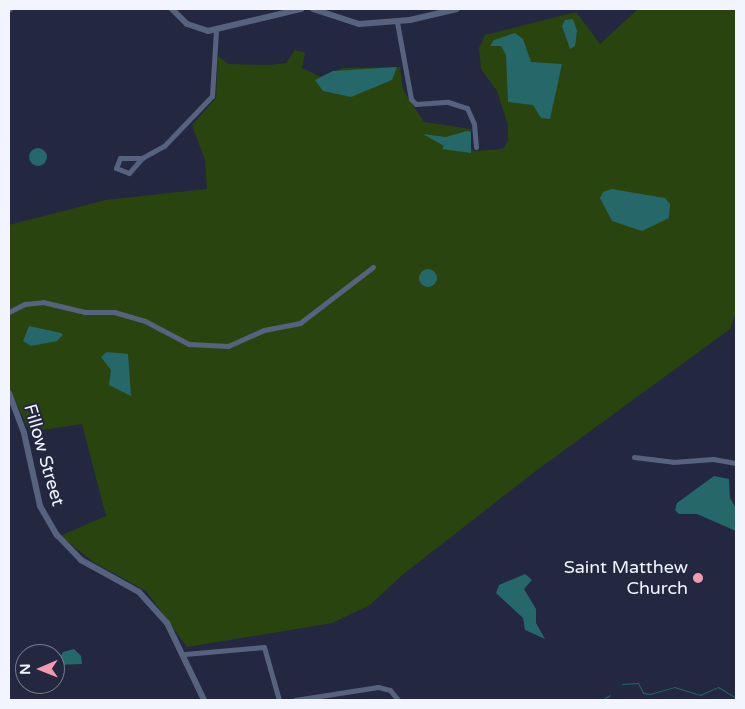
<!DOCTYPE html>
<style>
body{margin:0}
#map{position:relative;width:745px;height:709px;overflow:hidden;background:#232840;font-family:"Varela Round",sans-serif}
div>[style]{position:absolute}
.green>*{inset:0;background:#2a440f}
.water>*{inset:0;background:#26676a}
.round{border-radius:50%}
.stream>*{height:1px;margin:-0.5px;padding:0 0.5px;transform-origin:0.5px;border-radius:0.5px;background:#26676a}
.minor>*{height:5px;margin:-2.5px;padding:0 2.5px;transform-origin:2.5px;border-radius:2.5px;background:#57627f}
.tertiary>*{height:6px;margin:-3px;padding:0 3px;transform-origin:3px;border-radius:3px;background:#57627f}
.dots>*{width:14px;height:14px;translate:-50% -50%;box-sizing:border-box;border:2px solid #232840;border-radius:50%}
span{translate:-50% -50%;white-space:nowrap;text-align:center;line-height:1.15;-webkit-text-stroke:4px #232840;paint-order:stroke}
.street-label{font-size:18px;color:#f2f4fe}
.poi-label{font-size:18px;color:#f2f4fe}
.right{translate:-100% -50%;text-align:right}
.frame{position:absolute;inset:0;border:10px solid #f2f4fe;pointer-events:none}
.north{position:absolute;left:15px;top:644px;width:50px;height:50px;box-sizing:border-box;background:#232840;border:1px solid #767a8c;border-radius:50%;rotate:269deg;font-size:14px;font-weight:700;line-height:20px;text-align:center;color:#f2f4fe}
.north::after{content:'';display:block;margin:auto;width:18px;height:22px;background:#f29ab0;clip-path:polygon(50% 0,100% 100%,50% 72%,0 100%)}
</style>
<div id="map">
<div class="green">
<div style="clip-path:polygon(638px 9px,736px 9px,736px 312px,730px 329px,537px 470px,401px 576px,370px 605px,332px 623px,187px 647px,146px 591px,95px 563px,60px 536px,106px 516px,82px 424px,30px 432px,9px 388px,9px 225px,106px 200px,207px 189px,205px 160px,192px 125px,216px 98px,218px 56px,228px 64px,269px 65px,286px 63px,295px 50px,305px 53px,302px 68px,325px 79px,342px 68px,400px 67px,403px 90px,424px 122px,471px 129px,470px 147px,474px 151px,503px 149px,508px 141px,508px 125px,497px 91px,481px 69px,479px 48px,485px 35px,576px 12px,600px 44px)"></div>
</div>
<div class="water">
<div style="clip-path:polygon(573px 19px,577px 31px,575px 46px,570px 49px,562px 26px,565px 20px)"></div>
<div style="clip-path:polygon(515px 33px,523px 39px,531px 62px,562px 64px,550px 119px,541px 118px,533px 105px,508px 102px,506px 55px,501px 46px,490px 46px,494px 40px)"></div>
<div style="clip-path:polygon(397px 67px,392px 80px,351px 97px,323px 91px,315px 80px,333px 71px)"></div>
<div style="clip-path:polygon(467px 131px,471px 132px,471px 153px,442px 149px,444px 146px,423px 134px,446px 137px)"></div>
<div class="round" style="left:29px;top:148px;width:18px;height:18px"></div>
<div style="clip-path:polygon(612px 189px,665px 198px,670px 204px,669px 218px,642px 231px,612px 221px,600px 198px,603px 192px)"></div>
<div class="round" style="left:419px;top:269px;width:18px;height:18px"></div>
<div style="clip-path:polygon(29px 326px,61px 333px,63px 335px,57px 341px,31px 346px,23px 341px)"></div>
<div style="clip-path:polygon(107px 352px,128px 354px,131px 396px,109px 385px,111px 370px,101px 357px)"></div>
<div style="clip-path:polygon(714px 476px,729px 479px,730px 498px,736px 508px,736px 531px,697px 514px,679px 514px,675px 510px,677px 503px)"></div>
<div style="clip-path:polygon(525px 574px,532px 580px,524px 589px,536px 609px,536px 623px,545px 639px,525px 630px,523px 618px,496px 593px,499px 585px)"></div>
<div style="clip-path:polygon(74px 649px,81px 656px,82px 664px,56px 665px,63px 652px)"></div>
</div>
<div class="stream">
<div style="left:622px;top:684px;width:16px;rotate:-4deg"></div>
<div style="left:638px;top:683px;width:11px;rotate:63deg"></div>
<div style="left:643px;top:693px;width:7px;rotate:8deg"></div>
<div style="left:650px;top:694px;width:25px;rotate:-16deg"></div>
<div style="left:674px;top:687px;width:27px;rotate:17deg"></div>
<div style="left:700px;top:695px;width:20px;rotate:-24deg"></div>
<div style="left:718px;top:687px;width:21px;rotate:31deg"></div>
<div style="left:602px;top:700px;width:9px;rotate:-32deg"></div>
</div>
<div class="minor">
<div style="left:397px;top:22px;width:78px;rotate:79.7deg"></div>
<div style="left:411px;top:99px;width:7px;rotate:45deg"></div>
<div style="left:416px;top:104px;width:32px;rotate:-4deg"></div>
<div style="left:448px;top:102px;width:20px;rotate:18deg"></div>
<div style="left:467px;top:108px;width:17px;rotate:66deg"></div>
<div style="left:474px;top:124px;width:23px;rotate:85deg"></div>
<div style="left:142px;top:158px;width:20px;rotate:131deg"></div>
<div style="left:129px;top:173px;width:14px;rotate:-159deg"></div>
<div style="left:116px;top:168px;width:11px;rotate:-68deg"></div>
<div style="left:120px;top:158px;width:22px"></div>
<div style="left:142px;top:158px;width:25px;rotate:-29deg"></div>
<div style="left:164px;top:146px;width:69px;rotate:-46.2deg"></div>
<div style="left:212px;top:96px;width:65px;rotate:-86.5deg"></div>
<div style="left:9px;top:312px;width:18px;rotate:-27deg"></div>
<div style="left:25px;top:304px;width:18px;rotate:-6deg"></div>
<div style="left:43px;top:302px;width:43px;rotate:13.4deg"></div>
<div style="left:85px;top:312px;width:29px"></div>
<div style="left:114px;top:312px;width:32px;rotate:16deg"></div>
<div style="left:145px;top:321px;width:50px;rotate:27.6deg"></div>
<div style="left:189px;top:344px;width:39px;rotate:3deg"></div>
<div style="left:228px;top:346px;width:39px;rotate:-24deg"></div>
<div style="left:264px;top:330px;width:37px;rotate:-11deg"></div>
<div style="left:300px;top:323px;width:92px;rotate:-37.5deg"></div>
<div style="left:634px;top:457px;width:39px;rotate:7deg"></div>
<div style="left:673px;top:462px;width:40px;rotate:-4.3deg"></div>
<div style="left:713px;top:459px;width:23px;rotate:10deg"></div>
<div style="left:185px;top:654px;width:79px;rotate:-5.1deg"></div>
<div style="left:264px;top:647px;width:55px;rotate:74.2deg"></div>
<div style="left:295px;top:700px;width:84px;rotate:-8.9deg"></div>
<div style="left:378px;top:687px;width:12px;rotate:14deg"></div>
<div style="left:390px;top:690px;width:13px;rotate:51deg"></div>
</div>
<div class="tertiary">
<div style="left:172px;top:9px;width:21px;rotate:45deg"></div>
<div style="left:187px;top:24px;width:22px;rotate:18deg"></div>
<div style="left:208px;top:31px;width:96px;rotate:-13.3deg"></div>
<div style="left:313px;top:9px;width:48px;rotate:18.1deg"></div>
<div style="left:359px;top:24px;width:51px;rotate:-4.5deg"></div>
<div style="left:410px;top:20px;width:48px;rotate:-13.2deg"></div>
<div style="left:9px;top:10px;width:1px;rotate:-45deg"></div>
<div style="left:9px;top:393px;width:43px;rotate:69.4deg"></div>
<div style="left:24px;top:433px;width:75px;rotate:77.6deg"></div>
<div style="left:40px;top:506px;width:34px;rotate:60deg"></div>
<div style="left:57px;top:535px;width:35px;rotate:46deg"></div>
<div style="left:81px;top:560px;width:66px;rotate:28.9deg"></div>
<div style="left:139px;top:592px;width:42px;rotate:47.9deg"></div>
<div style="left:167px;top:623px;width:85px;rotate:64.3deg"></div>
</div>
<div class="dots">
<div style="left:698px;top:578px;background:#f29ab0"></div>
</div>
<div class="street-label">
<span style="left:44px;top:455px;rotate:74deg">Fillow Street</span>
</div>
<div class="poi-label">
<span class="right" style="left:688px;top:578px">Saint Matthew<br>Church</span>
</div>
<div class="frame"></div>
<div class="north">N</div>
</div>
